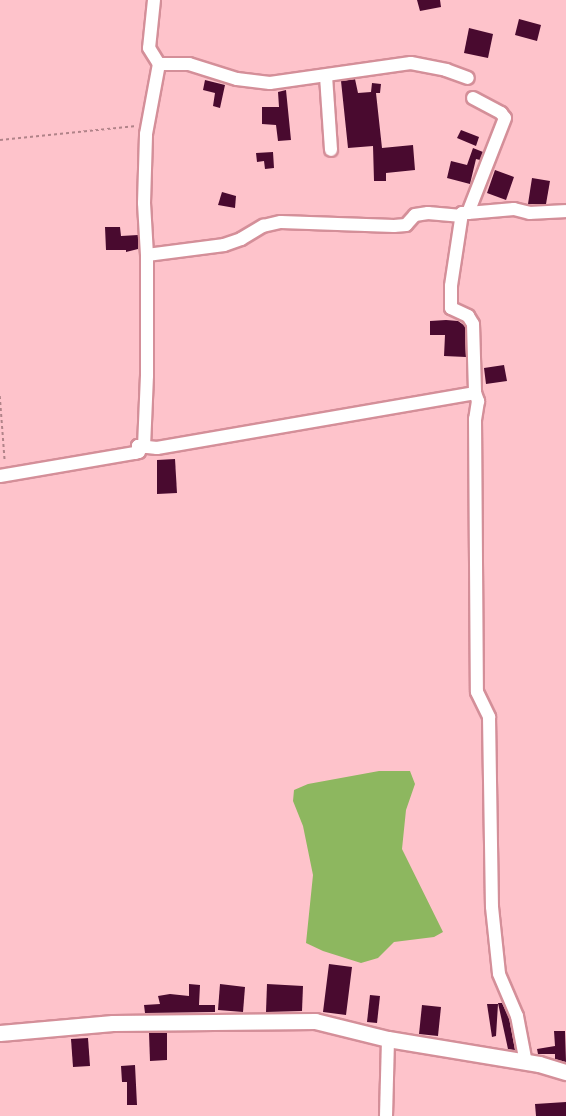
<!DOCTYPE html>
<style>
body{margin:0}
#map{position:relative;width:566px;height:1116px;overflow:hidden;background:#fec3cb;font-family:"Fira Sans Condensed",sans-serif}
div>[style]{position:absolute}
.water>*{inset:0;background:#8db75f}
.building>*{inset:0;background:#490a2f}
.path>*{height:1.5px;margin-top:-0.75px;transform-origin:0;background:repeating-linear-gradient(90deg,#b18389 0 3px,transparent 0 6px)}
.roads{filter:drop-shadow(2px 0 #d48f99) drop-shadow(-2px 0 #d48f99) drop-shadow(0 2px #d48f99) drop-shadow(0 -2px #d48f99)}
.minor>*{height:12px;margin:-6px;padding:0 6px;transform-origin:6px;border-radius:6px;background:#fff}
.tertiary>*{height:15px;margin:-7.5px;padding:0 7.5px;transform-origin:7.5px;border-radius:7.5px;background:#fff}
span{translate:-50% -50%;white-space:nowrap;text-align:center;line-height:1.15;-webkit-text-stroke:6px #fec3cb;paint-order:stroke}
</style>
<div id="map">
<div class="water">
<div style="clip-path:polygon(379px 771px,410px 771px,415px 784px,406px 810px,402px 849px,443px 932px,434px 937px,394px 942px,378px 958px,361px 963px,323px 951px,306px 943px,313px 875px,303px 826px,293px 801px,294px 790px,308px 784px)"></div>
</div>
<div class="building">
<div style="clip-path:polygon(417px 0,440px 0,441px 7px,420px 11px)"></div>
<div style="clip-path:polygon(519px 19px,541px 25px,537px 41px,515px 35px)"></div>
<div style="clip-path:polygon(469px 28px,493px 34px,488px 58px,464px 53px)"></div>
<div style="clip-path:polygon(355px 79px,358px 93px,371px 92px,372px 83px,381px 84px,380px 93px,376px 93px,382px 148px,413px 145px,415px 170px,386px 173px,386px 181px,374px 181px,373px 146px,348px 148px,341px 81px)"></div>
<div style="clip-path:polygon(205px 80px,225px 85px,220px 108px,213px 106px,215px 93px,203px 90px)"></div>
<div style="clip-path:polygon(286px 90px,291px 140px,278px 141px,276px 125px,262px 124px,262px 107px,279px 107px,278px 92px)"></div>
<div style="clip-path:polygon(461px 130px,479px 137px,476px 146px,457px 138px)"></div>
<div style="clip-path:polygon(473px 148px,483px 152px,480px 160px,476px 159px,470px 184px,447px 178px,451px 161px,467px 165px)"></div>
<div style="clip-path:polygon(273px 152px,274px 168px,265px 169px,264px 161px,257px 162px,256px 153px)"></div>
<div style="clip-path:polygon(495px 170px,514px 177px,506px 200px,487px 193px)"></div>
<div style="clip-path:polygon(532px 178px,550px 181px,546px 204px,528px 204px)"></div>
<div style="clip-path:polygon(222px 192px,236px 196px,235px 208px,218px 205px)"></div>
<div style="clip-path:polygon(105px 227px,120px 227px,121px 236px,138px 235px,138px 249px,126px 252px,126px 250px,106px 250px)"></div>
<div style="clip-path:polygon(446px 320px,458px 321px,465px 326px,466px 357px,444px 356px,445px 335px,430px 335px,430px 321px)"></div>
<div style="clip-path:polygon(504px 365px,507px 381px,486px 384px,484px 368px)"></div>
<div style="clip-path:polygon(175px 459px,177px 493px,157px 494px,157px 460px)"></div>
<div style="clip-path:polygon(329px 964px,352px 967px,346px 1015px,323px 1012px)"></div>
<div style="clip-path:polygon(189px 984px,200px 985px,199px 1005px,215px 1005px,215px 1012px,145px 1013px,144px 1005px,160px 1004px,158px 996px,170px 994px,189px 996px)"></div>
<div style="clip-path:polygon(220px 984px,245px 987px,243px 1012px,218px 1010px)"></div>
<div style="clip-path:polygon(267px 984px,303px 986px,302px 1011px,266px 1012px)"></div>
<div style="clip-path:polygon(370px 995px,380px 996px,377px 1023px,367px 1022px)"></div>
<div style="clip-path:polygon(498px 1003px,502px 1003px,509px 1018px,515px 1050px,508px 1049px)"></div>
<div style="clip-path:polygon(487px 1004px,498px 1004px,496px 1036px,492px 1037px)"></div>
<div style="clip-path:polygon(422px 1005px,441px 1007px,438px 1036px,419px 1034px)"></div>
<div style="clip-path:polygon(554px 1031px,565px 1031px,566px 1062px,555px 1059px,555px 1054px,538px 1054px,537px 1049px,555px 1046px)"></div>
<div style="clip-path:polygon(149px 1033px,167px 1033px,167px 1060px,150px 1061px)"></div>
<div style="clip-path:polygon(88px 1038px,90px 1066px,73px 1067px,71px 1039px)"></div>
<div style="clip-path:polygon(135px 1065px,137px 1105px,127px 1105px,127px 1082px,122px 1082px,121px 1066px)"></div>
<div style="clip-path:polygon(566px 1102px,566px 1116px,536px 1116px,535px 1104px)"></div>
</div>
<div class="path">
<div style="left:0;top:140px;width:137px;rotate:-5.9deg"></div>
<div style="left:0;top:396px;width:66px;rotate:85.7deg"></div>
</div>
<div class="roads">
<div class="minor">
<div style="left:154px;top:0;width:48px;rotate:95.9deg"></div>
<div style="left:149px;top:48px;width:19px;rotate:58deg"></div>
<div style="left:159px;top:64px;width:30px"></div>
<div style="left:189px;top:64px;width:50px;rotate:17.4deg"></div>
<div style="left:237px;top:79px;width:33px;rotate:7deg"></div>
<div style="left:270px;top:83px;width:142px;rotate:-8.1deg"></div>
<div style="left:411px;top:63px;width:36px;rotate:11deg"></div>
<div style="left:446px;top:70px;width:23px;rotate:20deg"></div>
<div style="left:326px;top:76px;width:74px;rotate:86.1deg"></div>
<div style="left:473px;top:98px;width:32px;rotate:28deg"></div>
<div style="left:501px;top:113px;width:6px;rotate:51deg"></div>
<div style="left:505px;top:118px;width:102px;rotate:111.3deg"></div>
<div style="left:468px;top:213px;width:6px;rotate:180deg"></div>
<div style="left:462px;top:213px;width:74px;rotate:98.6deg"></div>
<div style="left:451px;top:286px;width:22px;rotate:90deg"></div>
<div style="left:451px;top:308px;width:19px;rotate:25deg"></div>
<div style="left:468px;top:316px;width:9px;rotate:58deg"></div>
<div style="left:473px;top:324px;width:69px;rotate:88.3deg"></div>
<div style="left:468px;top:213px;width:46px;rotate:-5deg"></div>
<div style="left:514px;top:209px;width:16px;rotate:14deg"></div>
<div style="left:530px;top:213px;width:36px;rotate:-3deg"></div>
<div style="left:147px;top:255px;width:78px;rotate:-7.4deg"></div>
<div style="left:224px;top:245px;width:18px;rotate:-19deg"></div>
<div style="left:241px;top:239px;width:26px;rotate:-31deg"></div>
<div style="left:263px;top:226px;width:18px;rotate:-13deg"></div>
<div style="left:281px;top:222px;width:113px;rotate:2deg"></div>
<div style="left:394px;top:226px;width:12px;rotate:-5deg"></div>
<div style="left:406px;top:225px;width:13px;rotate:-48deg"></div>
<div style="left:415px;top:215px;width:13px;rotate:-9deg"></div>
<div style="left:428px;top:213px;width:34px;rotate:5deg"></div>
<div style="left:138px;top:446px;width:19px;rotate:6deg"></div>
<div style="left:157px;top:448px;width:323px;rotate:-9.8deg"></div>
<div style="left:475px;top:393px;width:9px;rotate:69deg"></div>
<div style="left:478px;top:401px;width:18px;rotate:99deg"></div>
<div style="left:475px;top:419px;width:273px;rotate:89.6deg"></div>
<div style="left:477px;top:692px;width:28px;rotate:64deg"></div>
<div style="left:489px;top:717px;width:190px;rotate:89.1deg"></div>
<div style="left:492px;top:907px;width:67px;rotate:84deg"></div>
<div style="left:499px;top:974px;width:46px;rotate:66.8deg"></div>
<div style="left:517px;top:1016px;width:48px;rotate:79.2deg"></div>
<div style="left:0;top:476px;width:137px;rotate:-9.7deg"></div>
<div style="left:135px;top:453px;width:4px;rotate:-14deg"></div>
<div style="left:139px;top:452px;width:6px;rotate:-99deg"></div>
<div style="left:138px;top:446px;width:6px;rotate:9deg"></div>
<div style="left:144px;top:447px;width:71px;rotate:-87.6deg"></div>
<div style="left:147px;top:376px;width:121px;rotate:-90deg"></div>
<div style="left:147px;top:255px;width:52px;rotate:-93.3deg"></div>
<div style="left:144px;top:203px;width:69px;rotate:-88.3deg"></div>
<div style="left:146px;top:134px;width:71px;rotate:-79.5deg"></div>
<div style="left:386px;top:1116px;width:77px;rotate:-88.5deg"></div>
</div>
<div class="tertiary">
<div style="left:0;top:1033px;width:113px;rotate:-5.1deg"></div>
<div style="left:113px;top:1023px;width:202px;rotate:-0.6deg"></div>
<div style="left:315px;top:1021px;width:75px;rotate:13.9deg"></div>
<div style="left:388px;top:1039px;width:153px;rotate:9.4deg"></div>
<div style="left:539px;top:1064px;width:28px;rotate:17deg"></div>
</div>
</div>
</div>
